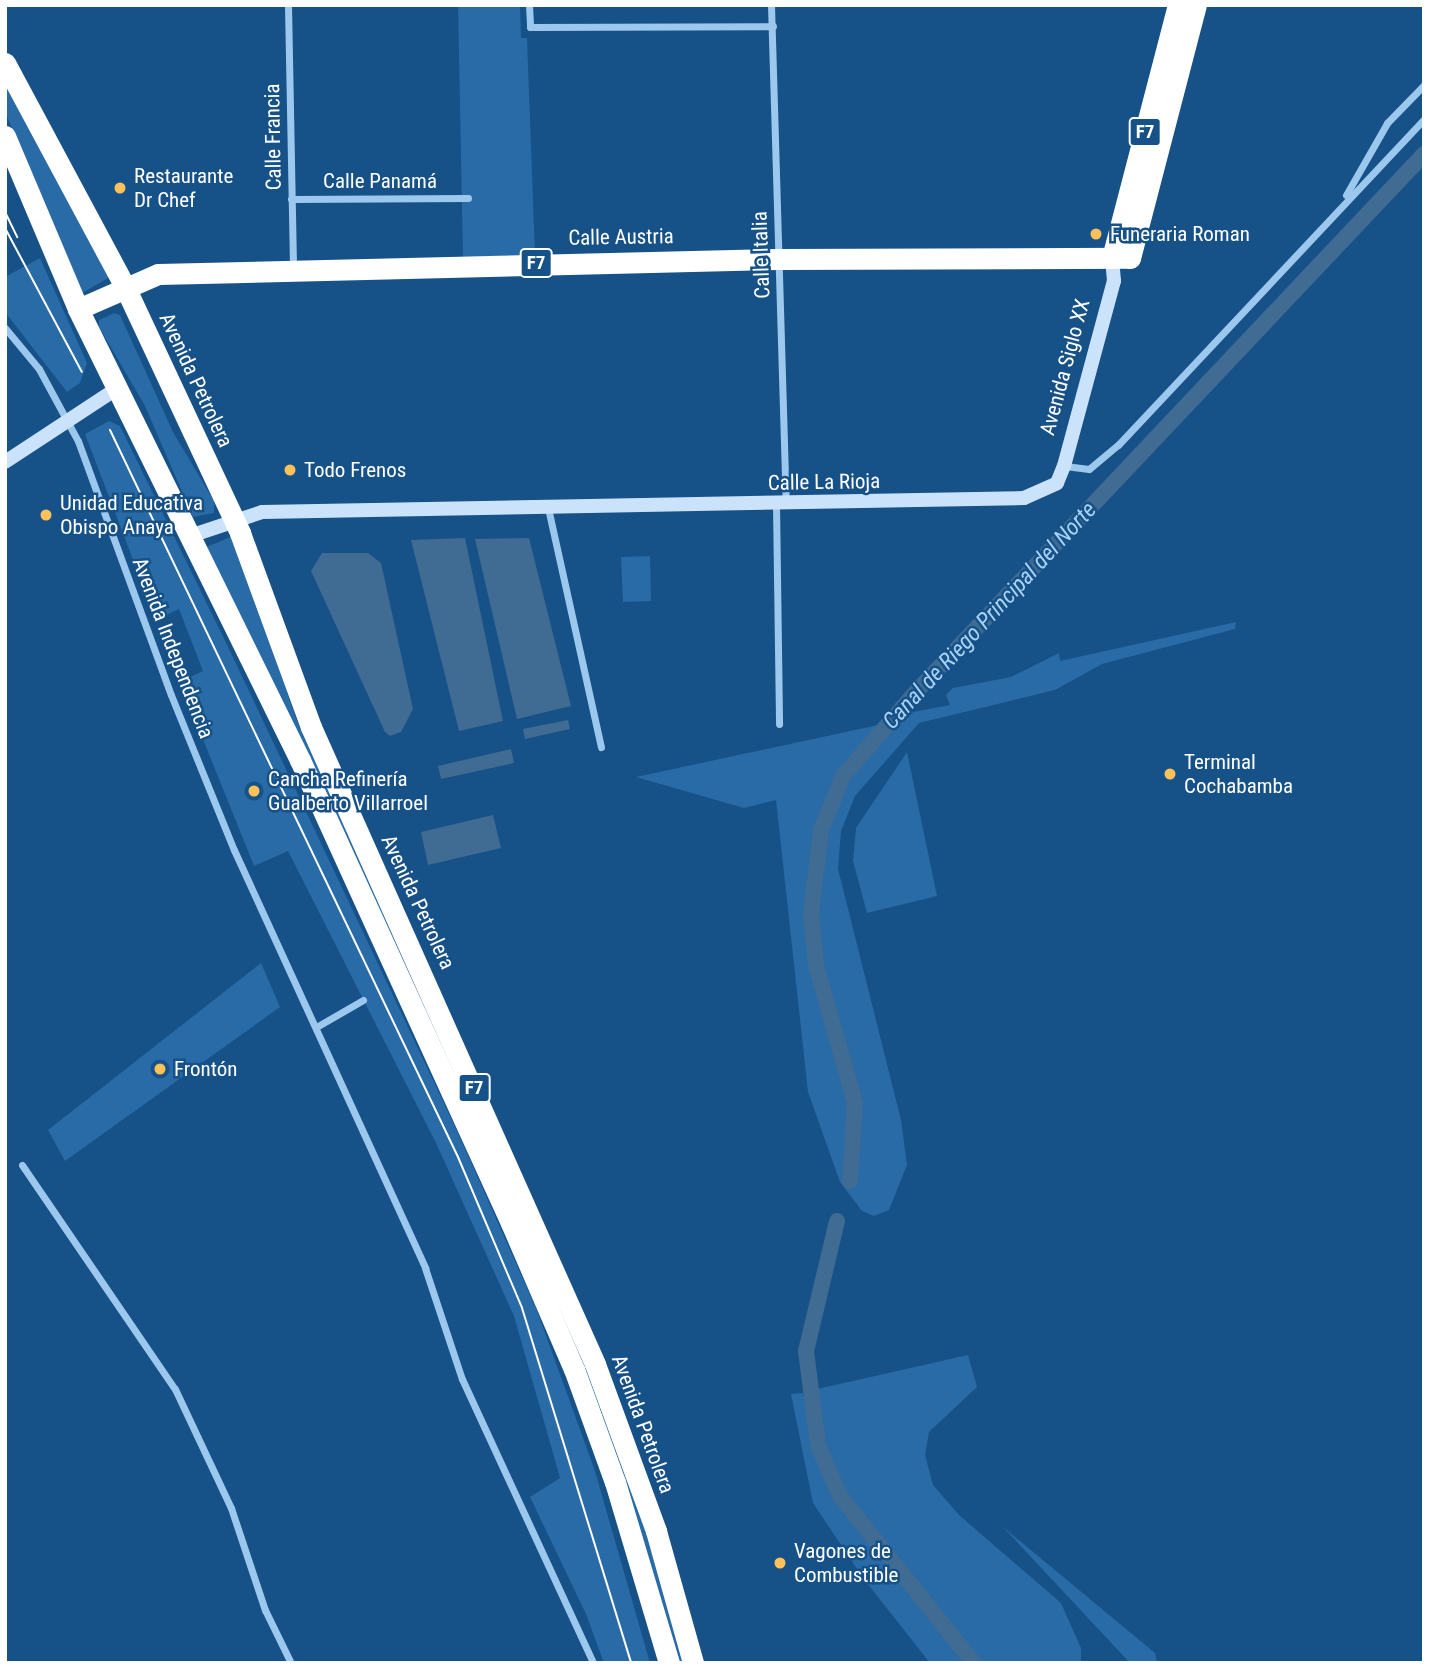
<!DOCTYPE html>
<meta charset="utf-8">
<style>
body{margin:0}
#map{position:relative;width:1429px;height:1668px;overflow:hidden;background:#165188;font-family:"Roboto Condensed",sans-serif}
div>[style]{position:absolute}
.green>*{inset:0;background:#296ba6}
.water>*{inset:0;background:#406b93}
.canal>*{height:16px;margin:-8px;padding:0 8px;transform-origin:8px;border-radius:8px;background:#406b93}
.street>*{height:7px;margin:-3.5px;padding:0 3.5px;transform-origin:3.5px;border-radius:3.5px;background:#9dc8ee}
.secondary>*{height:14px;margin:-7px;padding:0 7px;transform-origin:7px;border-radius:7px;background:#cae3fa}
.highway>*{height:21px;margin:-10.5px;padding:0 10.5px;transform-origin:10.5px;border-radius:10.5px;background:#fff}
.tram>*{height:2px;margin:-1px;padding:0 1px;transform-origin:1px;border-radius:1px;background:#fff}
.dots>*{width:19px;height:19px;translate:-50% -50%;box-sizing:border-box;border:4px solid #165188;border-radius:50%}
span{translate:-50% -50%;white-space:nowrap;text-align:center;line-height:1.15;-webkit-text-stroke:5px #165188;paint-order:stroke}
.shield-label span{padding:2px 5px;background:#165188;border:2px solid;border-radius:5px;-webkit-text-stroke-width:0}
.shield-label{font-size:19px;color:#fff;font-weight:700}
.street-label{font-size:21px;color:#fff}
.poi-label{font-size:21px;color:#fff}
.left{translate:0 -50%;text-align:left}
.water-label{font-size:23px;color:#a9d2f5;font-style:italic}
.frame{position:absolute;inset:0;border:7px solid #fff;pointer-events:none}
</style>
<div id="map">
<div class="green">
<div style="clip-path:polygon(458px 5px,520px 5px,521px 38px,527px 38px,535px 255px,463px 257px)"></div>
<div style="clip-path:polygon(5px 78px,110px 277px,82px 293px,5px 112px)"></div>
<div style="clip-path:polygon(40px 258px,87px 363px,80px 383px,67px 392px,5px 312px,5px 277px)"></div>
<div style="clip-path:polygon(114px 313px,120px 315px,173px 432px,214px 501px,214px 513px,193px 517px,145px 406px,99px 327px,99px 320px)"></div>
<div style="clip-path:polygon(109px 421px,120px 426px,231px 653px,458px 1133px,536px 1308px,595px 1471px,650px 1663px,604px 1663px,586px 1614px,530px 1497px,560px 1478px,514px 1316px,436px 1143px,288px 851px,254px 866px,180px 682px,203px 671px,179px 609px,156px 620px,85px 434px)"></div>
<div style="clip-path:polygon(233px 536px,296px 718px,515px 1197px,627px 1469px,685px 1663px,676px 1663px,647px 1554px,202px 549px)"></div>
<div style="clip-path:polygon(650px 556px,651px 601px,623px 602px,621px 557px)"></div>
<div style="clip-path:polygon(1236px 622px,1235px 629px,1102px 664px,1055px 690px,919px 723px,855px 796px,841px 831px,838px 869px,901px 1120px,907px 1165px,889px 1210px,874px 1216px,862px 1211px,840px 1182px,808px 1092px,776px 800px,744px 808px,636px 777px,897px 721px,903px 714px,950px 705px,946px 695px,953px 688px,1011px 677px,1059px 653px,1060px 661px)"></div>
<div style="clip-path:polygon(907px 752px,937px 896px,867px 913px,853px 861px,856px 828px)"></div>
<div style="clip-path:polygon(261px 963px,280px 1007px,65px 1161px,48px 1130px)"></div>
<div style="clip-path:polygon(968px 1355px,977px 1387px,929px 1432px,925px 1455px,933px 1485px,959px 1515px,1061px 1603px,1081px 1648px,1081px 1663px,980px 1663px,846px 1494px,828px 1462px,813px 1390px)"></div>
<div style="clip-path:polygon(803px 1393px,824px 1478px,844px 1511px,967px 1663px,930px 1663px,863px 1578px,813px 1503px,791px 1394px)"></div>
<div style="clip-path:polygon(1003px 1527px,1155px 1653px,1157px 1663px,1130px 1663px)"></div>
</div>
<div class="water">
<div style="clip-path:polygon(465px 538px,503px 721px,459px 731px,411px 540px)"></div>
<div style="clip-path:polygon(529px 538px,571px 706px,517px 719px,475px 539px)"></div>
<div style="clip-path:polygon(322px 553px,368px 553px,381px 563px,413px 709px,401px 732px,390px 736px,385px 732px,311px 571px)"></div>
<div style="clip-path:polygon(568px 720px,570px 729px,525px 739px,523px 729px)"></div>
<div style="clip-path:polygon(511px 749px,514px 763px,441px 779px,438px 766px)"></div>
<div style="clip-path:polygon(493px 815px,501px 848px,428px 865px,421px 832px)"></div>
</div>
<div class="canal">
<div style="left:850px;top:1181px;width:78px;rotate:-86.3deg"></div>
<div style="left:855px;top:1103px;width:143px;rotate:-105.8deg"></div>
<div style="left:816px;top:965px;width:52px;rotate:-95.5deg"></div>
<div style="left:811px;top:913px;width:84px;rotate:-83.1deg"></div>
<div style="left:821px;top:830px;width:58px;rotate:-67.8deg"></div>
<div style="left:843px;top:776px;width:111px;rotate:-49deg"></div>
<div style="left:916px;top:692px;width:740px;rotate:-46.64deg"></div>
<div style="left:837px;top:1221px;width:134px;rotate:103.4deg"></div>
<div style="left:806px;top:1351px;width:95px;rotate:82.7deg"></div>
<div style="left:818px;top:1445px;width:56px;rotate:66.7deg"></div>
<div style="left:840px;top:1496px;width:214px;rotate:51.3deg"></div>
</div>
<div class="street">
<div style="left:288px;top:5px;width:262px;rotate:88.9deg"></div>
<div style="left:529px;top:5px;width:22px;rotate:87deg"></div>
<div style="left:530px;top:27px;width:243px;rotate:-0.2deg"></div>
<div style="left:771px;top:5px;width:498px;rotate:88.3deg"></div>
<div style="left:1346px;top:195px;width:83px;rotate:-60.3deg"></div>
<div style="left:1387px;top:123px;width:53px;rotate:-45.8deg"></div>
<div style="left:291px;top:199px;width:177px;rotate:-0.3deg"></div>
<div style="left:5px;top:328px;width:53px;rotate:50.3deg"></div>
<div style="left:39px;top:369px;width:82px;rotate:61.6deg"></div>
<div style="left:78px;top:441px;width:270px;rotate:69.9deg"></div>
<div style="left:171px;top:695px;width:167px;rotate:67.9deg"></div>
<div style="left:234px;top:850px;width:460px;rotate:65.4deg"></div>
<div style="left:425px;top:1268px;width:117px;rotate:71.6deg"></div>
<div style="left:462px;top:1379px;width:313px;rotate:65.2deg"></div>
<div style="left:1065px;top:466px;width:24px;rotate:7deg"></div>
<div style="left:1089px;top:469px;width:38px;rotate:-40deg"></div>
<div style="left:1118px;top:445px;width:447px;rotate:-46.8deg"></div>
<div style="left:776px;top:504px;width:220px;rotate:89.2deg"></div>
<div style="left:548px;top:508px;width:245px;rotate:77.5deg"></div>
<div style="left:318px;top:1026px;width:52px;rotate:-30deg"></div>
<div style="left:22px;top:1165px;width:271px;rotate:55.7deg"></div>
<div style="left:175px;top:1389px;width:132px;rotate:64.8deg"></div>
<div style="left:231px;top:1508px;width:108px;rotate:71.6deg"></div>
<div style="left:265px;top:1610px;width:59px;rotate:63.9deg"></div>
</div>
<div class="secondary">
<div style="left:5px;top:462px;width:136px;rotate:-33.3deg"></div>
<div style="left:187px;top:537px;width:79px;rotate:-18.4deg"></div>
<div style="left:262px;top:512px;width:762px;rotate:-1.05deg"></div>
<div style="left:1024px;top:498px;width:36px;rotate:-24deg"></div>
<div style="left:1057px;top:483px;width:18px;rotate:-68deg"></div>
<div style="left:1064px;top:466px;width:192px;rotate:-74.9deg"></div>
<div style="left:1114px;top:281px;width:23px;rotate:-95deg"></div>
</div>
<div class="highway">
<div style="left:5px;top:63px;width:254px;rotate:61.8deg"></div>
<div style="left:125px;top:287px;width:272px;rotate:64.9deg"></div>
<div style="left:240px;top:533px;width:207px;rotate:69.9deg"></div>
<div style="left:311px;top:727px;width:697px;rotate:65.97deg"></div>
<div style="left:595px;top:1364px;width:178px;rotate:69.9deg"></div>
<div style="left:656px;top:1531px;width:137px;rotate:74.3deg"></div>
<div style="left:5px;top:136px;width:188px;rotate:67.1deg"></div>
<div style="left:78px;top:309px;width:503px;rotate:63.79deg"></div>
<div style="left:300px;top:760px;width:509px;rotate:65.5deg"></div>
<div style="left:511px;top:1223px;width:159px;rotate:66.7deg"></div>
<div style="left:574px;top:1369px;width:120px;rotate:70.1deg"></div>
<div style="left:615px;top:1482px;width:189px;rotate:73.4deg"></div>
<div style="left:1112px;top:258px;width:261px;rotate:-75.4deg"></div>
<div style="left:78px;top:309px;width:87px;rotate:-23.6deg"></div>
<div style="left:158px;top:274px;width:620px;rotate:-1.39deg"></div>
<div style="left:778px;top:259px;width:352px;rotate:-0.2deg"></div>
<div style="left:1130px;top:258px;width:261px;rotate:-75.4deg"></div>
</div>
<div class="tram">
<div style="left:5px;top:212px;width:28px;rotate:64deg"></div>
<div style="left:5px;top:228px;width:163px;rotate:61.9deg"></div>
<div style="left:110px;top:430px;width:806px;rotate:64.42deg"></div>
<div style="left:458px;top:1157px;width:164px;rotate:67deg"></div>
<div style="left:522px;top:1308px;width:371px;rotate:72.9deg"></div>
</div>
<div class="dots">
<div style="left:120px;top:188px;background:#ffc25a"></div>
<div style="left:1096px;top:234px;background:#ffc25a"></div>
<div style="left:290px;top:470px;background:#ffc25a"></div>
<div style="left:46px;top:515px;background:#ffc25a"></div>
<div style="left:1170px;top:774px;background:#ffc25a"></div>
<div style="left:254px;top:791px;background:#ffc25a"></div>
<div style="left:160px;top:1069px;background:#ffc25a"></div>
<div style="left:780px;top:1563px;background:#ffc25a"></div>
</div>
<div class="shield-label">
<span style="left:1145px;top:132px">F7</span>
<span style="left:536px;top:263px">F7</span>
<span style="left:474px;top:1088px">F7</span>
</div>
<div class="street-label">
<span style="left:273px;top:137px;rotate:-91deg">Calle Francia</span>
<span style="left:380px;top:181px">Calle Panamá</span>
<span style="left:621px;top:237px;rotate:-1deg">Calle Austria</span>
<span style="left:761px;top:255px;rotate:-92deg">Calle Italia</span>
<span style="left:1065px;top:367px;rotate:-75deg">Avenida Siglo XX</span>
<span style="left:196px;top:380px;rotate:65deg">Avenida Petrolera</span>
<span style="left:824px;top:482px;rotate:-1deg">Calle La Rioja</span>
<span style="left:173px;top:648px;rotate:69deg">Avenida Independencia</span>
<span style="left:418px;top:902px;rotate:65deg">Avenida Petrolera</span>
<span style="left:643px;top:1424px;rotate:70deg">Avenida Petrolera</span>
</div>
<div class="poi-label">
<span class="left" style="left:134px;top:188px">Restaurante<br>Dr Chef</span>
<span class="left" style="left:1110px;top:234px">Funeraria Roman</span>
<span class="left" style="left:304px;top:470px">Todo Frenos</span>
<span class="left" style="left:60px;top:515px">Unidad Educativa<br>Obispo Anaya</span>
<span class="left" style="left:1184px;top:774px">Terminal<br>Cochabamba</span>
<span class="left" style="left:268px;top:791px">Cancha Refinería<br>Gualberto Villarroel</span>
<span class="left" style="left:174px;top:1069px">Frontón</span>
<span class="left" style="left:794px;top:1563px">Vagones de<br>Combustible</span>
</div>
<div class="water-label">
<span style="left:990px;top:616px;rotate:-47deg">Canal de Riego Principal del Norte</span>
</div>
<div class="frame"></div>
</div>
